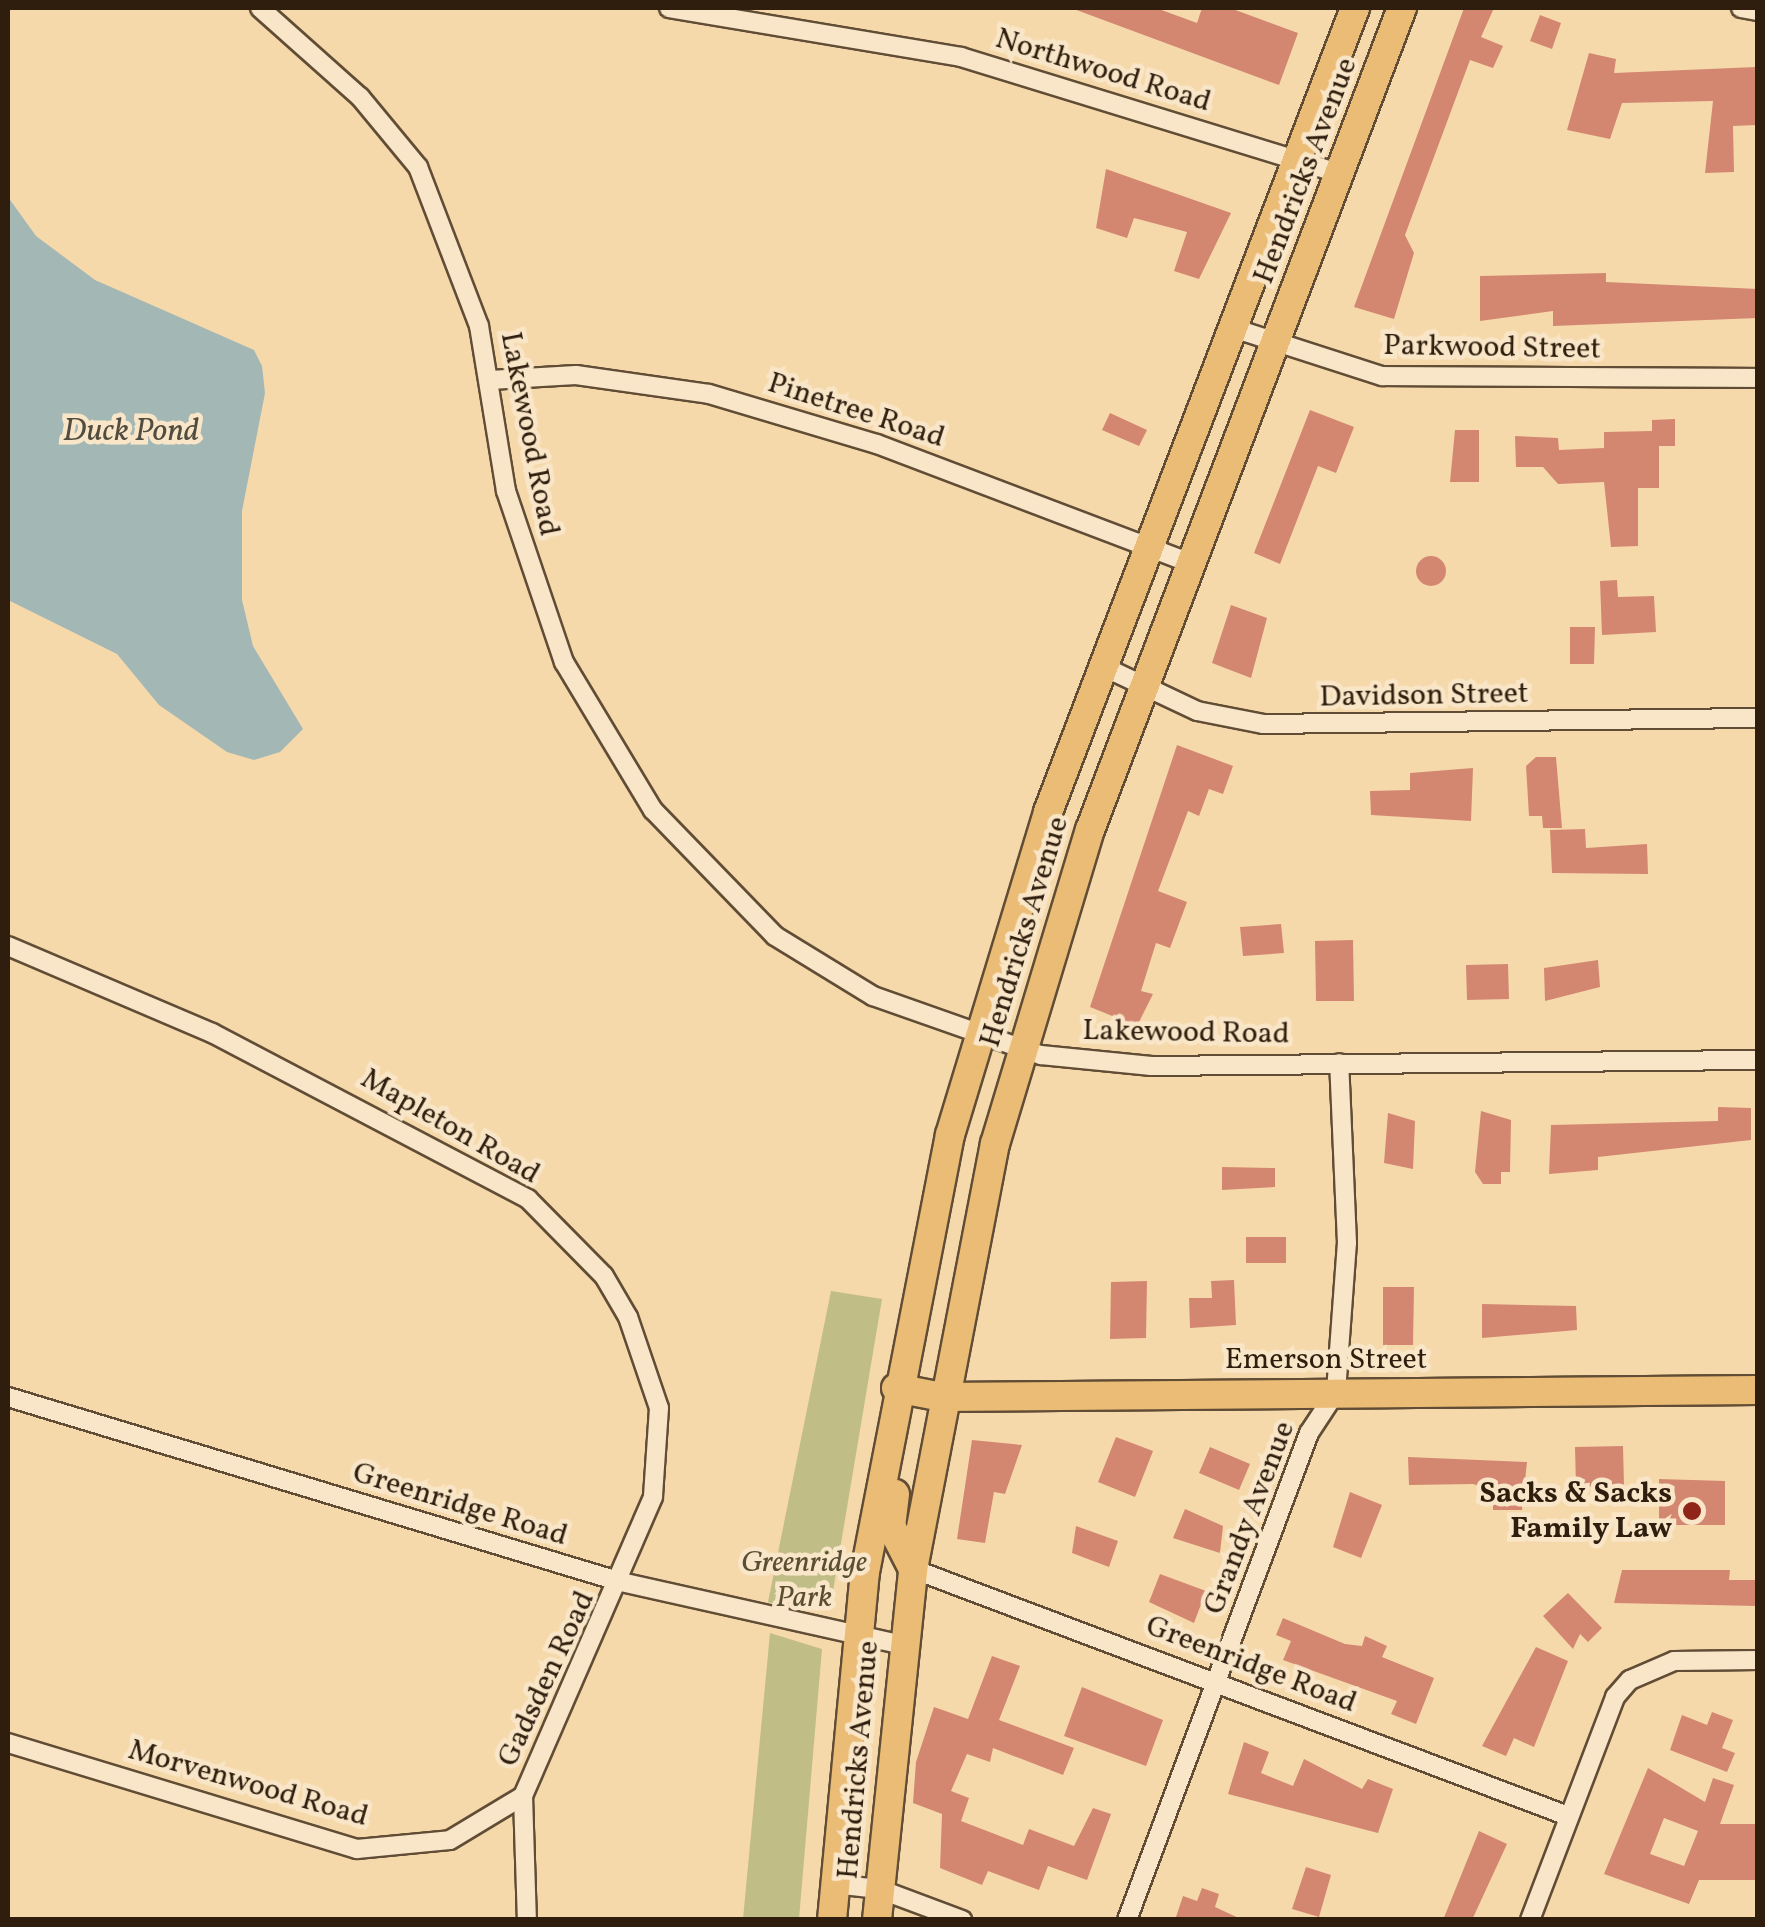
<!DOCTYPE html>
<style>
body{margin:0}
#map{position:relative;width:1765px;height:1927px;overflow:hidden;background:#f6d9ab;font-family:Vollkorn,serif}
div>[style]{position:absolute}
.green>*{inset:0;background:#c0be86}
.water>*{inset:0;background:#a3b7b5}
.building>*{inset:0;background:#d38771}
.round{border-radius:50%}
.roads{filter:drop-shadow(2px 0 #614d35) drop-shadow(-2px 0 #614d35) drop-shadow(0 2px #614d35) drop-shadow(0 -2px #614d35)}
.street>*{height:18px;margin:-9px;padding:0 9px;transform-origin:9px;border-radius:9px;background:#f9e6c8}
.primary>*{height:28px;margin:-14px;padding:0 14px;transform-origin:14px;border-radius:14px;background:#ebbc76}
.dots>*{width:28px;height:28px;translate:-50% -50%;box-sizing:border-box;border:5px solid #f9e6c8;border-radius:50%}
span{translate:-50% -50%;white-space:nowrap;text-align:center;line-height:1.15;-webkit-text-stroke:9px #f9e6c8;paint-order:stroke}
.street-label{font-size:30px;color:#2f1e0e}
.poi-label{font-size:30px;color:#2f1e0e;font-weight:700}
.right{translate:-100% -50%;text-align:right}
.park-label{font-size:30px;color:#5a4e32;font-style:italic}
.water-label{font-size:32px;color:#524c40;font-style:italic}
.frame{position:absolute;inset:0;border:10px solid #2f1e0e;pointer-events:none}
</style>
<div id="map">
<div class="green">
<div style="clip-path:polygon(831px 1291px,882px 1299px,831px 1603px,795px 1610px,768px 1602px)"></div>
<div style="clip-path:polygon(770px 1633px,822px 1649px,799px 1919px,743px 1919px)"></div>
</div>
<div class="water">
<div style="clip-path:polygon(8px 197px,36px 236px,95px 280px,254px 350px,262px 366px,265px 393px,242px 511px,242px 600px,253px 646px,303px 729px,280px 752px,254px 760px,227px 752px,159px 705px,117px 654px,8px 600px)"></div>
</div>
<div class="building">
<div style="clip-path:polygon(1071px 8px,1156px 8px,1197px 23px,1202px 8px,1230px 8px,1298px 33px,1279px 85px)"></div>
<div style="clip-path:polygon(1464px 8px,1494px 8px,1481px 37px,1503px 46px,1493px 68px,1470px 60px,1405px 235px,1414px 253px,1394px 319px,1354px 307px)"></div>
<div style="clip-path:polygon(1540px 15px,1561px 23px,1552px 49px,1530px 41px)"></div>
<div style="clip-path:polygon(1589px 53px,1616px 59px,1614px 73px,1756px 67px,1757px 125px,1733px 126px,1734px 172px,1705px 173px,1713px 101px,1622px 103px,1610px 139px,1567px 130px)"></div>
<div style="clip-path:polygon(1106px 169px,1231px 213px,1199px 279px,1174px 271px,1187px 232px,1134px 218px,1127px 238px,1096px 228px)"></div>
<div style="clip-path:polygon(1606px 273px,1606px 282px,1758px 289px,1758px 318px,1553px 326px,1553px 311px,1480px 321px,1480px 276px)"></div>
<div style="clip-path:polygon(1310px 410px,1354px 427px,1336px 473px,1318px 466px,1280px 564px,1254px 553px)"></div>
<div style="clip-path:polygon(1110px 413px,1147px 430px,1139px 446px,1102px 430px)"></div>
<div style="clip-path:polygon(1675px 419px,1675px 446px,1659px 446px,1659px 488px,1638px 488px,1638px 546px,1611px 547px,1604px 482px,1558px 484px,1543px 467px,1516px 467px,1515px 436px,1558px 438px,1559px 450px,1604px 448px,1604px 432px,1652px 431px,1652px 420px)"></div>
<div style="clip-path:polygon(1455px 430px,1479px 430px,1479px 482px,1450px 482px)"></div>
<div class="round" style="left:1416px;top:556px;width:30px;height:30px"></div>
<div style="clip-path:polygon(1617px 580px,1618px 597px,1654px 596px,1656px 632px,1602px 635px,1600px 581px)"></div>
<div style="clip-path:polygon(1231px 605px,1267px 618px,1251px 678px,1212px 663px)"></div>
<div style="clip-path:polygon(1570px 627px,1595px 627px,1594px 664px,1570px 664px)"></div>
<div style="clip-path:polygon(1177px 745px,1233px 766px,1223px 794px,1209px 789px,1199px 816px,1188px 811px,1158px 891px,1187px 902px,1170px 948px,1156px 943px,1141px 991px,1153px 994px,1137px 1026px,1090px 1007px)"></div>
<div style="clip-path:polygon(1536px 757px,1556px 757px,1562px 828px,1543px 828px,1542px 816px,1529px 816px,1526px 766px)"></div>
<div style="clip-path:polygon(1473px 768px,1471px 821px,1371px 815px,1370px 791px,1410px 790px,1410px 773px)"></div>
<div style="clip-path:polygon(1585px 829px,1586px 848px,1647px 844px,1648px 874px,1552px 873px,1550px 830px)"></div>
<div style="clip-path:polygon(1281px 924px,1284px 953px,1243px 956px,1240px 927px)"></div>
<div style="clip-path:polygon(1353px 940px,1354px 1001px,1316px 1001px,1315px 941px)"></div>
<div style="clip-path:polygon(1598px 960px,1600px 987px,1545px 1001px,1544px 968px)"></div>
<div style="clip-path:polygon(1508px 964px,1509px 999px,1467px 1000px,1466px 965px)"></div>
<div style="clip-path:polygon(1718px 1107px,1751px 1108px,1751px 1140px,1598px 1157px,1598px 1170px,1549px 1174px,1551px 1125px,1718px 1121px)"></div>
<div style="clip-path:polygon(1481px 1111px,1511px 1120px,1510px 1172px,1501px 1172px,1501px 1184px,1483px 1184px,1475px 1172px)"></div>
<div style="clip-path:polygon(1388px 1113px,1415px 1121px,1413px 1169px,1384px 1163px)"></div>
<div style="clip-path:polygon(1222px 1167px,1275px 1168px,1275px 1187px,1222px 1190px)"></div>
<div style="clip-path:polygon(1246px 1237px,1286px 1237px,1286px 1263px,1246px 1263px)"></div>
<div style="clip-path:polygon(1234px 1280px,1236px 1325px,1190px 1328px,1189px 1298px,1212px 1298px,1211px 1281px)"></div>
<div style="clip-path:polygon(1147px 1281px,1146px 1338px,1110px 1339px,1111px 1282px)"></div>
<div style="clip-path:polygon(1383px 1287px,1414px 1287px,1413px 1345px,1383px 1345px)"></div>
<div style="clip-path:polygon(1482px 1304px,1576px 1306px,1577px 1330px,1482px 1338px)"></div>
<div style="clip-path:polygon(1116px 1437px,1153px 1451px,1135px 1497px,1098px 1482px)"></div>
<div style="clip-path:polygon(972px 1440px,1022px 1445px,1005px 1494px,994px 1492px,985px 1543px,957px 1539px)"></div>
<div style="clip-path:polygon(1623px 1446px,1624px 1486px,1576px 1487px,1575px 1447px)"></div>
<div style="clip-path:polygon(1210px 1447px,1250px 1464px,1239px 1490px,1199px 1473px)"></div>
<div style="clip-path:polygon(1408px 1457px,1527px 1462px,1522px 1510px,1493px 1510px,1493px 1490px,1473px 1484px,1409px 1485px)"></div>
<div style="clip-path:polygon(1659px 1479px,1725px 1481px,1725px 1525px,1659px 1525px)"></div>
<div style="clip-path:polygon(1350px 1492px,1382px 1505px,1361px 1558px,1333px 1547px)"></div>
<div style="clip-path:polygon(1185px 1509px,1223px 1526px,1220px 1553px,1173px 1538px)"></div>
<div style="clip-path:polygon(1076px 1526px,1118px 1541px,1109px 1567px,1072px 1553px)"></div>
<div style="clip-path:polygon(1622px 1570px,1730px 1570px,1729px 1580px,1758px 1580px,1758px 1606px,1614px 1603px)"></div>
<div style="clip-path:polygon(1160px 1574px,1206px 1591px,1194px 1623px,1149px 1602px)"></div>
<div style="clip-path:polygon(1568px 1593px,1602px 1628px,1588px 1642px,1580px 1634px,1573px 1649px,1543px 1616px)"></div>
<div style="clip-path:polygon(1283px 1618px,1345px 1644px,1362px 1646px,1365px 1636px,1387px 1646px,1382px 1657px,1434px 1678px,1416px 1724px,1391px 1714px,1397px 1701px,1283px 1660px,1291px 1641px,1276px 1635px)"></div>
<div style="clip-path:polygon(1536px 1647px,1568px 1661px,1534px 1747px,1514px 1738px,1506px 1756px,1482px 1746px)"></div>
<div style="clip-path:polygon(992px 1656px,1020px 1666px,999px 1720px,1074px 1748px,1063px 1775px,993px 1748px,990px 1762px,967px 1754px,951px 1791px,969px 1798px,961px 1821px,1023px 1845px,1029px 1829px,1074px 1846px,1093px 1808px,1111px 1814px,1087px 1880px,1048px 1866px,1039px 1890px,988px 1871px,982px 1885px,940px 1868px,942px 1814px,913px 1803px,916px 1762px,934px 1707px,968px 1719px)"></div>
<div style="clip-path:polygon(1082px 1687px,1163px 1720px,1146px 1766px,1064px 1736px)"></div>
<div style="clip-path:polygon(1712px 1712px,1733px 1720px,1722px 1748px,1735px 1753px,1727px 1772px,1670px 1750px,1682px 1715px,1707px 1725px)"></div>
<div style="clip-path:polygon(1244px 1742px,1269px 1752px,1261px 1773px,1293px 1786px,1304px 1759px,1362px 1789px,1368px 1779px,1393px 1789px,1378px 1833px,1228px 1794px)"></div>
<div style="clip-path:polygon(evenodd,1648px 1768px,1705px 1802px,1713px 1778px,1734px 1785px,1720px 1824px,1758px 1824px,1758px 1880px,1699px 1880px,1689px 1904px,1604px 1874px,1648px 1768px,1664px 1818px,1698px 1831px,1684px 1866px,1650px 1854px,1664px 1818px)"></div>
<div style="clip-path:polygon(1479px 1831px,1507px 1844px,1472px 1920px,1443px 1920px)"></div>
<div style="clip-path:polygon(1306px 1867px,1331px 1875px,1319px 1917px,1292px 1909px)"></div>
<div style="clip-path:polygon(1202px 1888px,1219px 1894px,1215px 1907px,1243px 1920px,1175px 1920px,1183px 1896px,1197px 1901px)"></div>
</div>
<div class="roads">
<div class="street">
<div style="left:260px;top:8px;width:134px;rotate:41.7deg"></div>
<div style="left:360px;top:97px;width:91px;rotate:50.4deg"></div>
<div style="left:418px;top:167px;width:170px;rotate:69deg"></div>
<div style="left:479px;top:326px;width:167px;rotate:80.7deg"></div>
<div style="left:506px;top:491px;width:181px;rotate:71.3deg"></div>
<div style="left:564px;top:662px;width:173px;rotate:59deg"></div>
<div style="left:653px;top:810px;width:175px;rotate:45.9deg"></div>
<div style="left:775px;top:936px;width:115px;rotate:31.5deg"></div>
<div style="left:873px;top:996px;width:178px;rotate:19.4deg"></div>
<div style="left:1041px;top:1055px;width:111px;rotate:5.7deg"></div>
<div style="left:1151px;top:1066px;width:607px;rotate:-0.57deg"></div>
<div style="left:669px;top:8px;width:296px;rotate:9.5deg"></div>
<div style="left:961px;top:57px;width:398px;rotate:17.1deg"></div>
<div style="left:1741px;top:8px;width:17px;rotate:10deg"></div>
<div style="left:1233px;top:328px;width:157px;rotate:17.9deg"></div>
<div style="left:1382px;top:376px;width:376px;rotate:0.3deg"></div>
<div style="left:490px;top:380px;width:86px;rotate:-3.3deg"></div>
<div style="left:576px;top:375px;width:134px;rotate:8.1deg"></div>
<div style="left:709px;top:394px;width:175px;rotate:16.6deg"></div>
<div style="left:877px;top:444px;width:336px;rotate:20.8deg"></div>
<div style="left:1102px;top:666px;width:105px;rotate:25.3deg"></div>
<div style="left:1197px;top:711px;width:67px;rotate:11.1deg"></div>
<div style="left:1263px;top:724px;width:495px;rotate:-0.7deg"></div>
<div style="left:8px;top:946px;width:222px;rotate:23.1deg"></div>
<div style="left:212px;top:1033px;width:357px;rotate:27.7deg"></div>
<div style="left:528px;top:1199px;width:108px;rotate:45.4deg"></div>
<div style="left:604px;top:1276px;width:48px;rotate:59.7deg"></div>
<div style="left:628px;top:1317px;width:96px;rotate:71.2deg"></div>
<div style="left:659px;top:1408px;width:89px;rotate:93.9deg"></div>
<div style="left:653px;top:1497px;width:326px;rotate:113.5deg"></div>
<div style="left:523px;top:1796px;width:124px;rotate:88.2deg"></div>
<div style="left:8px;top:1397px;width:640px;rotate:16.79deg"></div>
<div style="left:621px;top:1582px;width:288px;rotate:12.6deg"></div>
<div style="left:913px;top:1569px;width:700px;rotate:20.66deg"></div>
<div style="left:8px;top:1743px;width:365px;rotate:16.9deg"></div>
<div style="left:357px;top:1849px;width:93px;rotate:-5.5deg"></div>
<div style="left:450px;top:1840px;width:85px;rotate:-31.1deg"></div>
<div style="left:834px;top:1884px;width:45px;rotate:6.3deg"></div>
<div style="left:879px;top:1889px;width:89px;rotate:20.5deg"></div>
<div style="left:1127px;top:1920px;width:520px;rotate:-69.51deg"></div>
<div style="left:1309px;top:1433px;width:49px;rotate:-56.6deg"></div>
<div style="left:1336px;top:1392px;width:149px;rotate:-85.8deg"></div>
<div style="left:1347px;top:1243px;width:180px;rotate:-92.5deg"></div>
<div style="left:1530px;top:1920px;width:239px;rotate:-69.1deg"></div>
<div style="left:1615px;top:1697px;width:23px;rotate:-49deg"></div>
<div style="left:1630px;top:1680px;width:48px;rotate:-23.4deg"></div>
<div style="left:1674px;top:1661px;width:84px;rotate:-0.7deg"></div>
</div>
<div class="primary">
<div style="left:896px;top:1388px;width:47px;rotate:11.1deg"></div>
<div style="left:942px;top:1397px;width:816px;rotate:-0.49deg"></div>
<div style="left:895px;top:1494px;width:32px;rotate:97deg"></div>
<div style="left:891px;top:1526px;width:48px;rotate:62.9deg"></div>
<div style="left:832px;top:1920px;width:350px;rotate:-84.6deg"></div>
<div style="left:865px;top:1572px;width:445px;rotate:-79deg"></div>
<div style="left:950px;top:1135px;width:338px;rotate:-73.1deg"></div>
<div style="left:1048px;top:812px;width:861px;rotate:-69.1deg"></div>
<div style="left:877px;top:1920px;width:353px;rotate:-84.1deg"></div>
<div style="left:913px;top:1569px;width:433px;rotate:-79.1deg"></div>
<div style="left:995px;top:1144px;width:328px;rotate:-73.2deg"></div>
<div style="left:1090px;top:830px;width:879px;rotate:-69.22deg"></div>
</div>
</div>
<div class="dots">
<div style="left:1692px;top:1511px;background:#8f2418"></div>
</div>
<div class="street-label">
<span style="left:1103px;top:71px;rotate:17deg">Northwood Road</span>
<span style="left:1306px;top:171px;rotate:-69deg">Hendricks Avenue</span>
<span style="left:1492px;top:348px;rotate:1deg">Parkwood Street</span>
<span style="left:856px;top:411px;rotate:18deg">Pinetree Road</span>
<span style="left:529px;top:434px;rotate:79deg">Lakewood Road</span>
<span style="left:1424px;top:696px;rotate:-1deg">Davidson Street</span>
<span style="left:1025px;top:932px;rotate:-73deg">Hendricks Avenue</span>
<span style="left:1186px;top:1033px;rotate:1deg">Lakewood Road</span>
<span style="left:450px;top:1127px;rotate:30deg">Mapleton Road</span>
<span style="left:1326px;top:1360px">Emerson Street</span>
<span style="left:460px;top:1505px;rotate:17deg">Greenridge Road</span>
<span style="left:1250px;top:1518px;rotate:-69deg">Grandy Avenue</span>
<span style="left:1251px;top:1665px;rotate:21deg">Greenridge Road</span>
<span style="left:547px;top:1679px;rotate:-65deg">Gadsden Road</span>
<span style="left:859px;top:1760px;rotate:-85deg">Hendricks Avenue</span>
<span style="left:248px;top:1784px;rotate:16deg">Morvenwood Road</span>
</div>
<div class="poi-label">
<span class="right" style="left:1672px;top:1511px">Sacks &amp; Sacks<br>Family Law</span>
</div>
<div class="park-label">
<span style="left:804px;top:1580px">Greenridge<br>Park</span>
</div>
<div class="water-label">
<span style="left:131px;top:432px">Duck Pond</span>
</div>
<div class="frame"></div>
</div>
